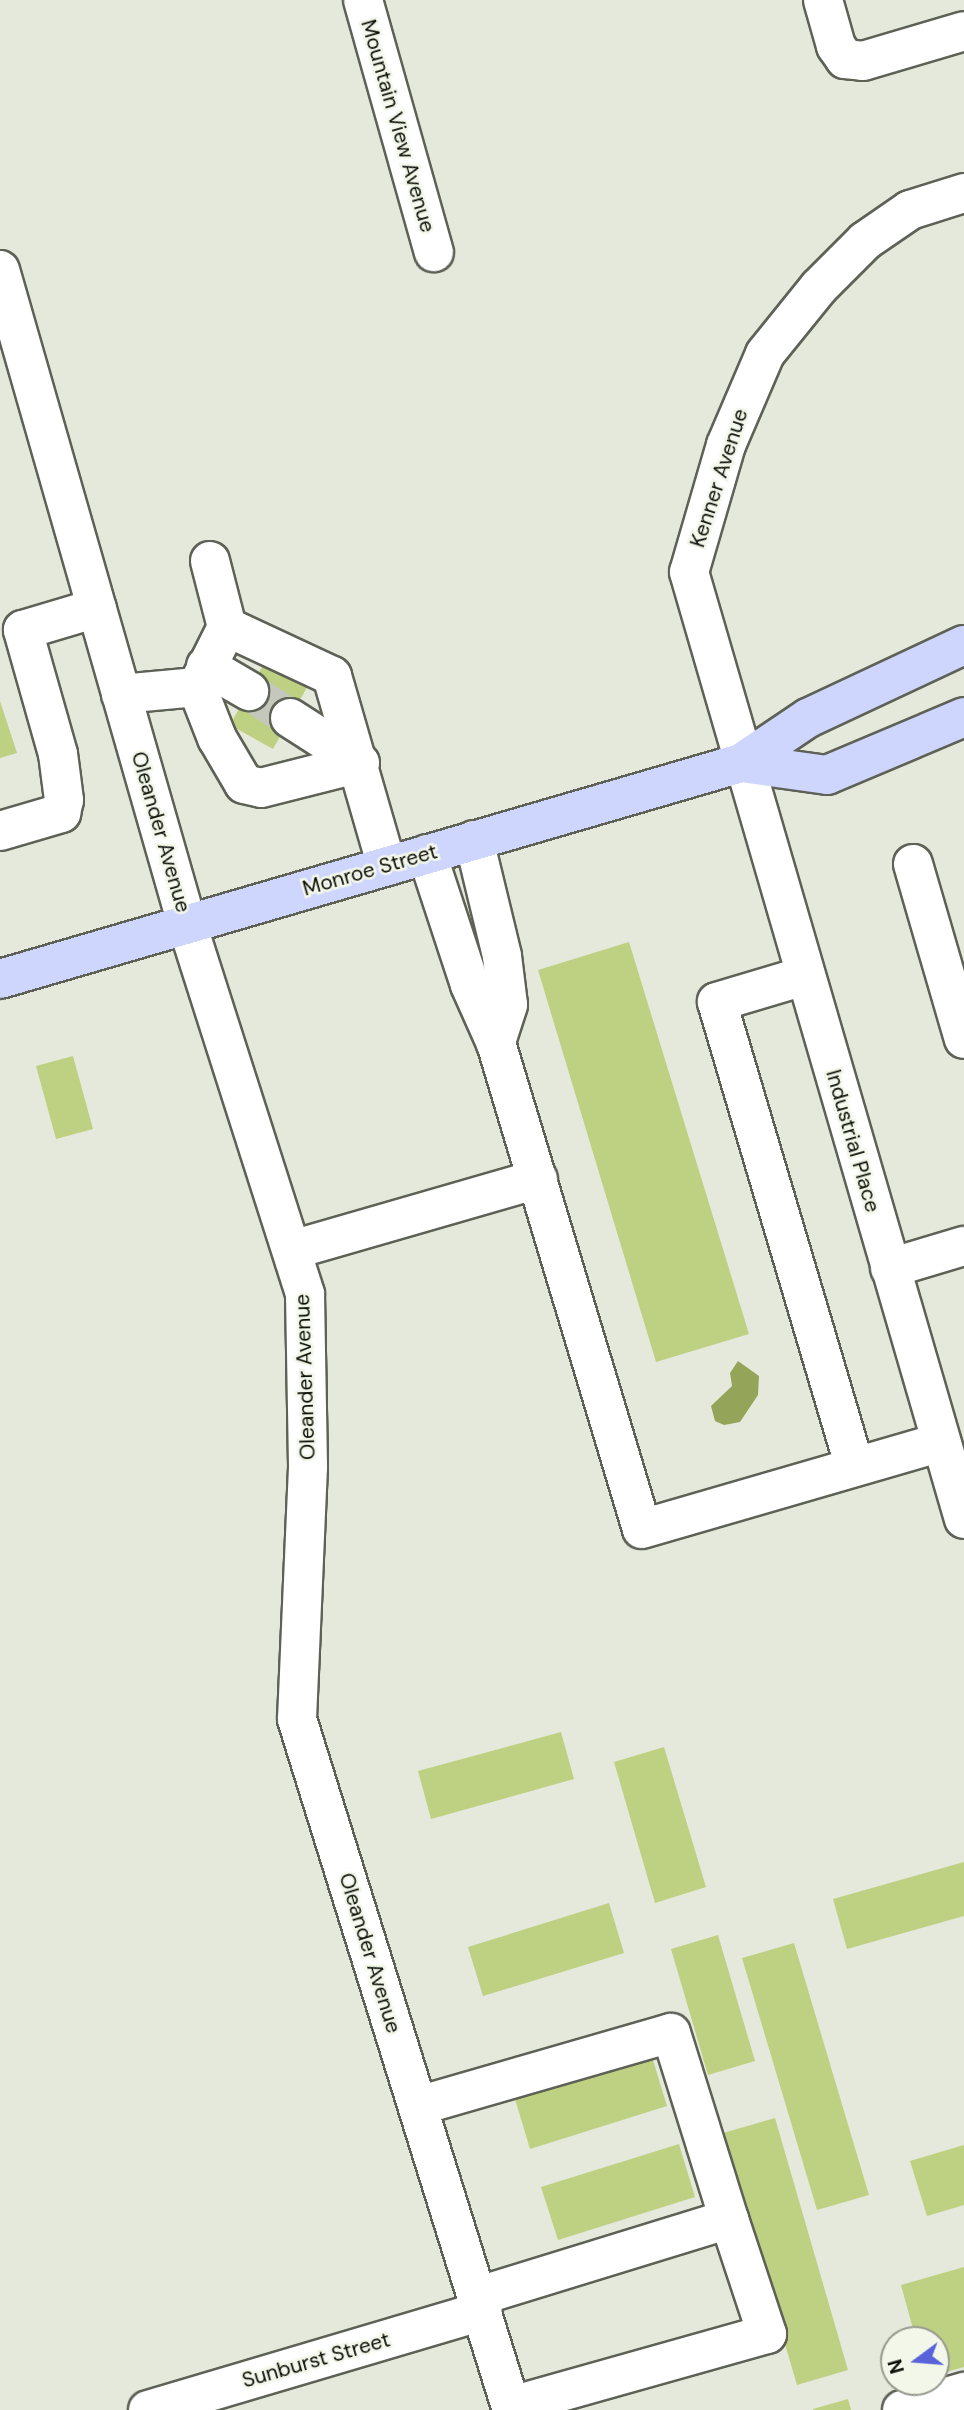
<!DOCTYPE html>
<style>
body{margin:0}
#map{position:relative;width:964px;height:2410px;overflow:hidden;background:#e5e9dc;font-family:"DM Sans",sans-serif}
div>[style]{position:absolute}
.water>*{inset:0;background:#94a559}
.building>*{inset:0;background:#bed082}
.minor-tunnel>*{height:38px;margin-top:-19px;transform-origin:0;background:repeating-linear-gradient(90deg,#c4c8bc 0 38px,transparent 0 57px)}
.roads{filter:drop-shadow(2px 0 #5e6156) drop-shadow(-2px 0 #5e6156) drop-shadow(0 2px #5e6156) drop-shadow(0 -2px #5e6156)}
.minor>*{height:38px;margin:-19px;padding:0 19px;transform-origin:19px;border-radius:19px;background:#fff}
.major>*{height:38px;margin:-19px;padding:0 19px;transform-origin:19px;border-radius:19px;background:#cfd6fd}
span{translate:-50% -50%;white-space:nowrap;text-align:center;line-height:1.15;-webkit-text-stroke:5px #f3f7e9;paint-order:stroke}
.street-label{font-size:21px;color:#0c0e09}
.north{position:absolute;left:880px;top:2326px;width:70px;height:70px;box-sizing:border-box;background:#f3f7e9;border:2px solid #979a8f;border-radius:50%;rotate:254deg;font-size:19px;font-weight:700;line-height:28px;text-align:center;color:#0c0e09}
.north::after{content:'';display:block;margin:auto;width:24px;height:32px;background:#5962d9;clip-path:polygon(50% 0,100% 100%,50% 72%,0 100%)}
</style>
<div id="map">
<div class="water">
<div style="clip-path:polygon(738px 1361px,759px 1376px,758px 1395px,740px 1422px,724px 1425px,715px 1421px,711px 1406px,732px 1386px,730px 1373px)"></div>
</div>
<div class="building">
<div style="clip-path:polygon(268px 656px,311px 680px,273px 749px,230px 725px)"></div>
<div style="clip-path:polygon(0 701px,17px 753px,0 758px)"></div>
<div style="clip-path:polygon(629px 942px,749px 1334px,656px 1362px,538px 970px)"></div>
<div style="clip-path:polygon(73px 1056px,93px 1129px,56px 1139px,36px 1066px)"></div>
<div style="clip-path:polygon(561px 1732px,574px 1779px,431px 1819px,418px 1771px)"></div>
<div style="clip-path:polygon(664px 1747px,706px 1887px,655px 1903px,614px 1762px)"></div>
<div style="clip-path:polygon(964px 1862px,964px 1916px,847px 1949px,833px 1899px)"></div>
<div style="clip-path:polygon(609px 1903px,624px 1953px,483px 1996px,468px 1947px)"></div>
<div style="clip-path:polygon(718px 1935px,755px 2061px,708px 2075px,671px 1949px)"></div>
<div style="clip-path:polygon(794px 1943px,869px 2195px,817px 2210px,742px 1958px)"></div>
<div style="clip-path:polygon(652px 2057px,667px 2106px,530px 2149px,515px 2099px)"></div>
<div style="clip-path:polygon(775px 2118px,848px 2370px,797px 2385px,723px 2133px)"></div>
<div style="clip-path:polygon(679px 2144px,695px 2197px,558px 2240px,541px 2187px)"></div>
<div style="clip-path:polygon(964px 2145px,964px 2205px,927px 2216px,910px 2161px)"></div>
<div style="clip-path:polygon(964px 2267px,964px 2367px,936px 2375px,936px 2340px,916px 2340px,901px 2285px)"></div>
<div style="clip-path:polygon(848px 2399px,851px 2410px,813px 2410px,813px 2409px)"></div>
</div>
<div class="minor-tunnel">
<div style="left:249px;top:691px;width:49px;rotate:33.4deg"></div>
</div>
<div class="roads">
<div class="minor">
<div style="left:363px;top:0;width:262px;rotate:74.3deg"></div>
<div style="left:823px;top:0;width:48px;rotate:74.2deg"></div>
<div style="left:836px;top:46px;width:16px;rotate:55deg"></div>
<div style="left:845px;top:59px;width:18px;rotate:6deg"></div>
<div style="left:863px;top:61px;width:105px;rotate:-16.5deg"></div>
<div style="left:964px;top:193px;width:57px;rotate:162.5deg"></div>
<div style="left:910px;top:210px;width:55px;rotate:145.4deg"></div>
<div style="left:865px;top:241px;width:65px;rotate:135deg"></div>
<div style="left:819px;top:287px;width:86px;rotate:128.9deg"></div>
<div style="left:765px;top:354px;width:99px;rotate:113.2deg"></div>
<div style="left:726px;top:445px;width:132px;rotate:106.2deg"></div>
<div style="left:689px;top:572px;width:986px;rotate:73.81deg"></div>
<div style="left:0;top:270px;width:680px;rotate:74.04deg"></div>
<div style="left:187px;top:924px;width:388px;rotate:72.3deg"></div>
<div style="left:305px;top:1294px;width:173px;rotate:89deg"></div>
<div style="left:308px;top:1467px;width:252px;rotate:92.5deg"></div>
<div style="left:297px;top:1719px;width:724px;rotate:72.72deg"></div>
<div style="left:210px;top:561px;width:68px;rotate:75.6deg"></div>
<div style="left:227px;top:627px;width:67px;rotate:116.6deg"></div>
<div style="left:197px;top:687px;width:55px;rotate:68.6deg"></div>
<div style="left:217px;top:738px;width:53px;rotate:59.6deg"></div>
<div style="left:244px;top:784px;width:17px;rotate:13deg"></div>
<div style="left:261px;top:788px;width:102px;rotate:-14.2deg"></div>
<div style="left:227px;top:627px;width:116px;rotate:25deg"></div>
<div style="left:332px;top:676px;width:198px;rotate:73.9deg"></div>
<div style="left:206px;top:666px;width:50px;rotate:30.2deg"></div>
<div style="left:121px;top:694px;width:76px;rotate:-5.3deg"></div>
<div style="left:290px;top:718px;width:83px;rotate:32.7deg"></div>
<div style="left:0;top:831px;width:64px;rotate:-16.4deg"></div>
<div style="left:61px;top:813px;width:13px;rotate:-77deg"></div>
<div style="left:64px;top:800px;width:46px;rotate:-97.4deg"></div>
<div style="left:58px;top:754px;width:129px;rotate:-105.8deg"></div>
<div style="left:23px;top:630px;width:77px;rotate:-16.6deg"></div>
<div style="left:474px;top:840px;width:119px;rotate:76.4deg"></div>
<div style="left:502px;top:956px;width:49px;rotate:83deg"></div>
<div style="left:508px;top:1005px;width:40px;rotate:108deg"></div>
<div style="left:427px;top:854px;width:138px;rotate:71.8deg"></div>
<div style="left:470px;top:985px;width:64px;rotate:65.9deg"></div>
<div style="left:496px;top:1043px;width:507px;rotate:73.28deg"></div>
<div style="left:642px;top:1529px;width:311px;rotate:-16.2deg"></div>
<div style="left:913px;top:864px;width:182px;rotate:73.8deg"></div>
<div style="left:804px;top:976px;width:91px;rotate:163.4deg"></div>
<div style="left:717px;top:1002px;width:483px;rotate:73.5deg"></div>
<div style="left:292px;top:1250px;width:256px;rotate:-16.1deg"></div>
<div style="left:890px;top:1268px;width:77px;rotate:-16.6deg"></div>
<div style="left:418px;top:2106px;width:263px;rotate:-16.1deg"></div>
<div style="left:671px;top:2033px;width:195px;rotate:72.7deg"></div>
<div style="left:729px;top:2219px;width:263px;rotate:162.9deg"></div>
<div style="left:511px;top:2406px;width:266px;rotate:-15.7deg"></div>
<div style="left:767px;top:2334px;width:121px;rotate:-108.3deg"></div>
<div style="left:148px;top:2410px;width:349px;rotate:-16.5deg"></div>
<div style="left:902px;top:2410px;width:65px;rotate:-16.2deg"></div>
</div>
<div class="major">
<div style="left:741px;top:763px;width:87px;rotate:7.9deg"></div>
<div style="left:827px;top:775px;width:149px;rotate:-22.9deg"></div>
<div style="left:0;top:979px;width:772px;rotate:-16.25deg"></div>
<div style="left:741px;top:763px;width:81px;rotate:-33.9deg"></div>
<div style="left:808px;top:718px;width:172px;rotate:-25.1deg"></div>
</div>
</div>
<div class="street-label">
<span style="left:398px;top:126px;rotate:74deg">Mountain View Avenue</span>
<span style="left:719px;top:478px;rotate:-72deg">Kenner Avenue</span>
<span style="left:161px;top:832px;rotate:74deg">Oleander Avenue</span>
<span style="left:370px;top:870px;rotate:-16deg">Monroe Street</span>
<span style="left:853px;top:1141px;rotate:74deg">Industrial Place</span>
<span style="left:305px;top:1377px;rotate:-92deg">Oleander Avenue</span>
<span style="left:370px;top:1953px;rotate:73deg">Oleander Avenue</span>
<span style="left:316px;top:2360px;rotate:-16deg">Sunburst Street</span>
</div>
<div class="north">N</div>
</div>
